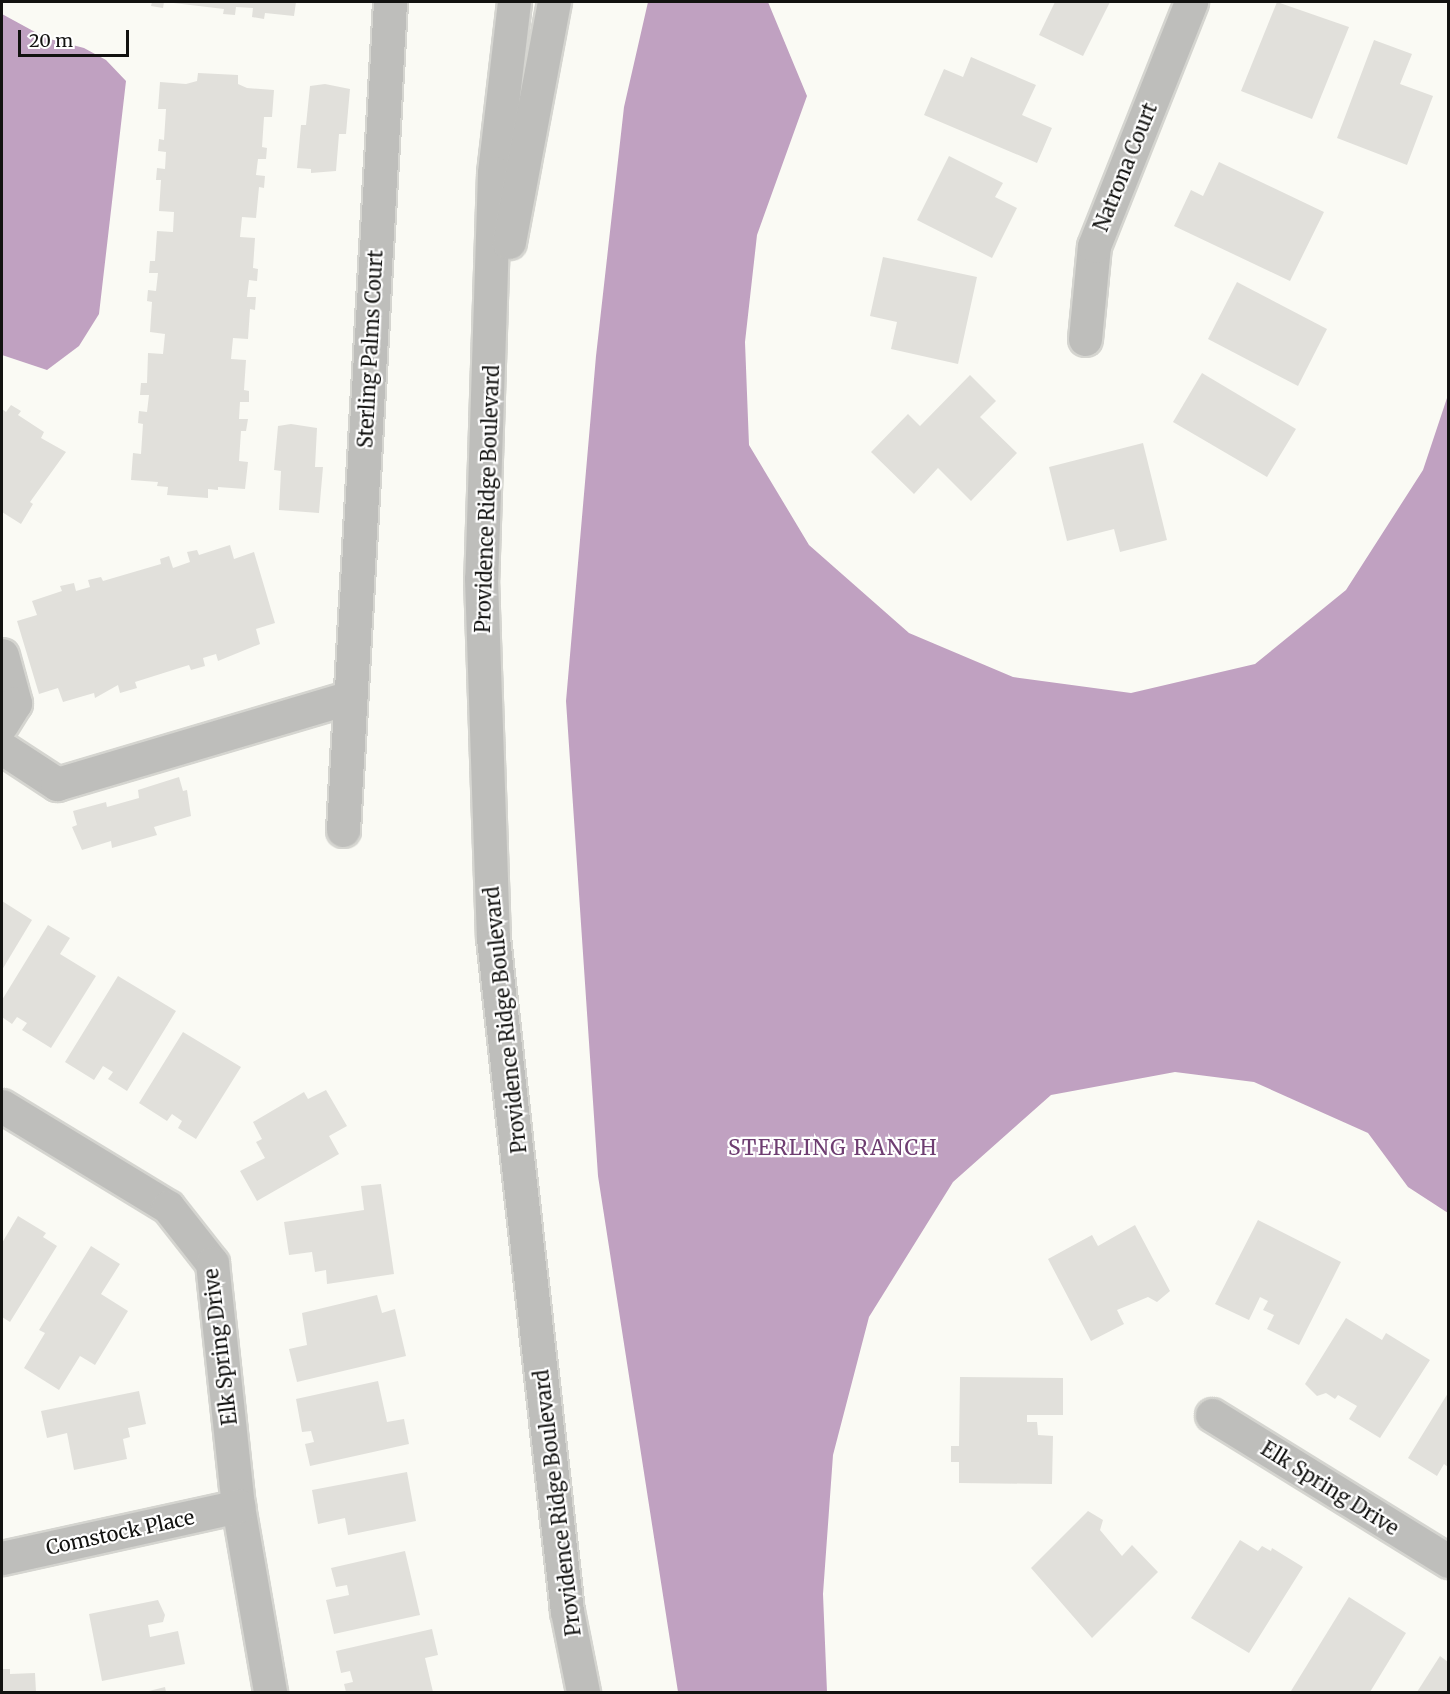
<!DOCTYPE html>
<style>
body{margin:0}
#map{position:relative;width:1450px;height:1694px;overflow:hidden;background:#fafaf4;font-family:Merriweather,serif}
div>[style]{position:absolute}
.water>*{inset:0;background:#c0a1c1}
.building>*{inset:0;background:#e1e0db}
.roads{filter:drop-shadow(2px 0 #d5d5d0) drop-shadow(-2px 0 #d5d5d0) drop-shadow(0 2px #d5d5d0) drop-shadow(0 -2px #d5d5d0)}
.minor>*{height:33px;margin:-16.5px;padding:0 16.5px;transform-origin:16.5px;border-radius:16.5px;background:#bebebb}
span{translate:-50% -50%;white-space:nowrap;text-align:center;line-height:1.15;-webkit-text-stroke:4.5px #fff;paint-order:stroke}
.street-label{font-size:20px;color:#121210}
.neighbourhood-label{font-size:21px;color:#6e3d71;letter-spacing:1.5px}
.frame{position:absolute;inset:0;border:3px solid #121210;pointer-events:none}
.scale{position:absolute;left:18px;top:30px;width:111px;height:27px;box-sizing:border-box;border:3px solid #121210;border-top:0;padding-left:8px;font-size:18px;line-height:21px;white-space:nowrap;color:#121210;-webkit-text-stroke:4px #fff;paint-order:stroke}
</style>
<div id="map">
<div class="water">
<div style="clip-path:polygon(648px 2px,768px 2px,807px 96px,757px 235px,745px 342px,749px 445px,809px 545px,909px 633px,1013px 677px,1131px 693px,1255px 664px,1346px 590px,1423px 470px,1448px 395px,1448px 1213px,1408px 1187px,1368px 1133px,1254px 1082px,1175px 1072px,1051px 1095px,953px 1182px,869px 1317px,833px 1455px,823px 1594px,827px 1692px,678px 1692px,598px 1176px,566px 701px,596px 356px,624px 107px)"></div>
<div style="clip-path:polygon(2px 14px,46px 38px,84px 48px,106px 60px,126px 81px,99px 314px,79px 346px,47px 370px,2px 355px)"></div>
</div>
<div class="building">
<div style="clip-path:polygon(152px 2px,164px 2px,163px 8px,151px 6px)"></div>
<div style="clip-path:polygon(165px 2px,296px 2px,294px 16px,265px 13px,264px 19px,252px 17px,253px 8px,236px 7px,235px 15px,223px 14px,224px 9px)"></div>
<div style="clip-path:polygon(1055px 2px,1110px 2px,1083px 56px,1039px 35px)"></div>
<div style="clip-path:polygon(1277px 2px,1349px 27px,1312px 119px,1241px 91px)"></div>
<div style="clip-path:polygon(1374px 40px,1412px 54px,1400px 84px,1433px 96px,1407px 165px,1337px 138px)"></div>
<div style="clip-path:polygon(971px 57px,1036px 85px,1022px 115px,1052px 128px,1037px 163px,924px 115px,944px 69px,963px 77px)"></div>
<div style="clip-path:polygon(198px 73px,238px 75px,238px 84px,247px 88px,274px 90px,272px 117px,264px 117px,262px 147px,267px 148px,266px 159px,258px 159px,256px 175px,265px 176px,264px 188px,259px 187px,256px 218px,242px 217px,240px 237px,255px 238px,253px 268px,258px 269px,257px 281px,249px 280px,247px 297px,256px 297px,255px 310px,250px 309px,248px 339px,233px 338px,231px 359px,246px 360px,244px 390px,249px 391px,249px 402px,240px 402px,239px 419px,248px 419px,246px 431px,241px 431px,239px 461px,248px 462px,245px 489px,218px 487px,218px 490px,208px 489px,208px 498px,167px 495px,168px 487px,157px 486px,158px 482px,131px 480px,133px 453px,141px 454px,143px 424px,138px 423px,139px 411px,147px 412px,149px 395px,140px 395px,141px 383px,147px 383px,148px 353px,163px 354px,165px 334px,150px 332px,152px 302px,147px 301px,148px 290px,156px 291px,158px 273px,149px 273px,150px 261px,155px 261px,157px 231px,173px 232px,174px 212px,159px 211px,161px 180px,156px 180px,157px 168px,165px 169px,166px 152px,158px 151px,159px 139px,164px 140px,166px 109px,158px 109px,160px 82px,186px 84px,197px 81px)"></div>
<div style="clip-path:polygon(325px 84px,350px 89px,346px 134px,339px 134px,336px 171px,311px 173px,311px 169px,297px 168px,301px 125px,306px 125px,310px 86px)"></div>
<div style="clip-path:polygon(949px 156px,1003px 183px,995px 197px,1017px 208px,992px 258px,917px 220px)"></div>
<div style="clip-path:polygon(1219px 162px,1324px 212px,1290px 281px,1174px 226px,1191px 190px,1203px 196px)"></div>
<div style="clip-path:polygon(883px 257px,977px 277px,958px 364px,891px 349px,897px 322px,870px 316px)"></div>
<div style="clip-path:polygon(1237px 282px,1327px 329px,1298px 386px,1208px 339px)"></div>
<div style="clip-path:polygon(1202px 373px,1296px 429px,1267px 477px,1173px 422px)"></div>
<div style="clip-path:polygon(970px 375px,996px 401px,980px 417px,1017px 453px,971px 501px,938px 468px,914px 494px,871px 452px,908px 414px,920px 426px)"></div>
<div style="clip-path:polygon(11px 405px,21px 411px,18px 415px,44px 432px,41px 438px,66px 452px,30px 502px,33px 504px,21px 524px,2px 512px,2px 409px,6px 412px)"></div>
<div style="clip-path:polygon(291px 424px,317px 428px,315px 467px,323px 467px,319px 513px,279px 510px,281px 471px,274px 470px,278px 426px)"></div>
<div style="clip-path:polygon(1143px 443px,1167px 540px,1120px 552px,1114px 529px,1067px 541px,1049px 467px)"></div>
<div style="clip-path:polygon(230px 545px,234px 559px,254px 552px,275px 623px,256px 629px,260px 644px,218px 661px,216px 654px,203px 658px,205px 666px,191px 670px,189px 665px,135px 682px,137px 688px,120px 693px,118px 685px,95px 698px,94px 693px,63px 702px,58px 688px,39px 694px,17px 621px,37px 615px,32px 601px,62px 591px,60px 586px,74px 583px,76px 591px,90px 587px,88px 580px,101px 577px,103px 581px,161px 564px,160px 559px,169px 556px,173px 568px,190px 562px,187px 552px,197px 550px,199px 555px)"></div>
<div style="clip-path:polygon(179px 777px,183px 791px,187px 790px,191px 816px,154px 827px,157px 835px,112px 848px,111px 841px,82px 850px,72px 827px,77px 825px,73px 811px,106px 802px,107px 807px,139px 798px,138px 790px)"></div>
<div style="clip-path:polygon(2px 901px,32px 920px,2px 970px)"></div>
<div style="clip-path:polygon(48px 925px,70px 938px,60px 954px,96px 976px,51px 1048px,22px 1030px,27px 1023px,17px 1017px,12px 1024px,2px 1017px,2px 1000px)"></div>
<div style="clip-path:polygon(118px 976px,176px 1011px,127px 1091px,108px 1079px,113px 1072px,103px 1066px,94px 1080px,65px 1062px)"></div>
<div style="clip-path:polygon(183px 1032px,241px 1067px,196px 1139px,178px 1128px,182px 1121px,172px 1114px,167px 1121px,139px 1103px)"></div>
<div style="clip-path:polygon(326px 1090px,347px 1126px,329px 1136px,339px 1154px,257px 1201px,240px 1171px,265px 1158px,256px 1142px,262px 1139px,253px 1122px,304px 1092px,308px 1099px)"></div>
<div style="clip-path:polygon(381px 1184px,394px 1274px,327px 1284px,326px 1270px,315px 1272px,312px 1252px,289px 1255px,284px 1222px,364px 1210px,361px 1186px)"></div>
<div style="clip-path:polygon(18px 1216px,46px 1233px,43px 1237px,57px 1246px,10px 1322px,2px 1317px,2px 1243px)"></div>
<div style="clip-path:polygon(1258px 1220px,1341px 1262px,1299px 1345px,1267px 1329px,1274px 1315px,1263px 1310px,1268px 1301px,1260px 1297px,1249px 1320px,1215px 1304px)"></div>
<div style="clip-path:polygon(1135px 1225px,1170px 1291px,1157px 1302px,1148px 1297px,1117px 1310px,1124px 1324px,1091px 1341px,1048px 1259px,1092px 1235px,1098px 1246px)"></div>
<div style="clip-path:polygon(91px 1246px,120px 1264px,101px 1294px,128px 1311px,95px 1365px,80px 1356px,59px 1390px,24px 1368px,45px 1333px,39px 1330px)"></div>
<div style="clip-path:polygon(377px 1295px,382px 1313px,395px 1309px,406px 1356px,297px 1382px,289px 1349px,307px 1345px,302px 1313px)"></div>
<div style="clip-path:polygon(1346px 1318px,1382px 1340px,1386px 1333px,1430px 1360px,1380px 1438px,1349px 1419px,1357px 1406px,1338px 1395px,1335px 1399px,1326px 1393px,1317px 1396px,1305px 1384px)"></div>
<div style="clip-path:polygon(960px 1377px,1063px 1378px,1063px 1415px,1027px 1415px,1027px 1422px,1037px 1422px,1038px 1435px,1053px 1436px,1052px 1484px,959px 1483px,959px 1462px,951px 1462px,951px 1446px,959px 1446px)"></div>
<div style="clip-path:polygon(378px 1381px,387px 1422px,404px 1419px,409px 1444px,310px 1466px,305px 1444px,314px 1442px,311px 1431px,302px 1432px,296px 1399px)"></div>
<div style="clip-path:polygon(139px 1391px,146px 1424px,128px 1428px,130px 1437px,123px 1439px,127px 1459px,74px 1470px,67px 1433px,47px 1438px,41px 1411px)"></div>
<div style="clip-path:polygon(1448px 1393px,1448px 1467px,1444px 1464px,1437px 1476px,1408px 1458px)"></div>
<div style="clip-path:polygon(407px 1472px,416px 1521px,348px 1535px,345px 1518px,318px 1524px,312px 1490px)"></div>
<div style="clip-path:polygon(1088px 1511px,1103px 1520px,1100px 1530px,1122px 1556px,1132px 1545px,1158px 1572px,1092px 1638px,1031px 1568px)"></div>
<div style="clip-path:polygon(1240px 1540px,1258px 1551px,1262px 1546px,1271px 1551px,1272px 1548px,1303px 1567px,1249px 1653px,1191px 1618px)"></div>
<div style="clip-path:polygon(405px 1551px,420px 1615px,334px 1634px,326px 1600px,349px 1595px,347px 1585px,336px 1587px,331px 1568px)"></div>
<div style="clip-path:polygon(1349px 1597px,1406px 1633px,1370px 1692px,1294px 1692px,1291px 1691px)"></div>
<div style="clip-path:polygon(158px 1600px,165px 1615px,163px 1622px,148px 1625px,150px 1637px,178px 1631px,185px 1664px,102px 1681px,89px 1614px)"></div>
<div style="clip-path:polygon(432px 1629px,438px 1655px,425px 1658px,433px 1692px,346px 1692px,344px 1684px,353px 1682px,350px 1671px,341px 1673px,336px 1651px)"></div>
<div style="clip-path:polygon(1440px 1656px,1448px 1662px,1448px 1692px,1417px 1692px)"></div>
<div style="clip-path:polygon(2px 1669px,10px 1669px,10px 1674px,35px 1673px,36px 1692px,2px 1692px)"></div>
<div style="clip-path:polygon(165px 1687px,166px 1692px,145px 1692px)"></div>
</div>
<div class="roads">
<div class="minor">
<div style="left:514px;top:2px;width:172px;rotate:96.7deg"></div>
<div style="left:494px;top:173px;width:405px;rotate:91.8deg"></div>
<div style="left:481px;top:578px;width:360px;rotate:88.1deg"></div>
<div style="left:493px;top:938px;width:677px;rotate:83.73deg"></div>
<div style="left:567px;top:1611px;width:83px;rotate:78.8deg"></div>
<div style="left:509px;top:242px;width:244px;rotate:-79.4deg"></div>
<div style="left:1085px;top:339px;width:93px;rotate:-84.5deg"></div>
<div style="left:1094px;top:246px;width:263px;rotate:-68.3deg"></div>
<div style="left:2px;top:655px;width:50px;rotate:74.8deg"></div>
<div style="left:15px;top:703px;width:25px;rotate:122deg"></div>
<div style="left:2px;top:748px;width:66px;rotate:33.2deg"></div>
<div style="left:57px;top:784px;width:306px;rotate:-16.5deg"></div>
<div style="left:343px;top:830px;width:829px;rotate:-86.75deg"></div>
<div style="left:2px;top:1106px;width:194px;rotate:31.3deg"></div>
<div style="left:168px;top:1207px;width:71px;rotate:51.8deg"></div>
<div style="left:212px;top:1263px;width:244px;rotate:83.9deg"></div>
<div style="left:238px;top:1506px;width:189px;rotate:80.2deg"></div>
<div style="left:1212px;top:1415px;width:278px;rotate:31.7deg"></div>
<div style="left:2px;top:1558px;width:242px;rotate:-12.4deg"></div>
</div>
</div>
<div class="street-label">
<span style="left:1125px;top:167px;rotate:-68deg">Natrona Court</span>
<span style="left:370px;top:349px;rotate:-87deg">Sterling Palms Court</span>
<span style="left:487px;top:499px;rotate:-88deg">Providence Ridge Boulevard</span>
<span style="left:505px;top:1020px;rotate:-96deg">Providence Ridge Boulevard</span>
<span style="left:220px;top:1347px;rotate:-97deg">Elk Spring Drive</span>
<span style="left:1330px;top:1488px;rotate:32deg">Elk Spring Drive</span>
<span style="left:557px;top:1503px;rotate:-97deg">Providence Ridge Boulevard</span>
<span style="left:120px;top:1532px;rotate:-12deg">Comstock Place</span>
</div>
<div class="neighbourhood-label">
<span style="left:833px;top:1148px">STERLING RANCH</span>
</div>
<div class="frame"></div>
<div class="scale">20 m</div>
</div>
